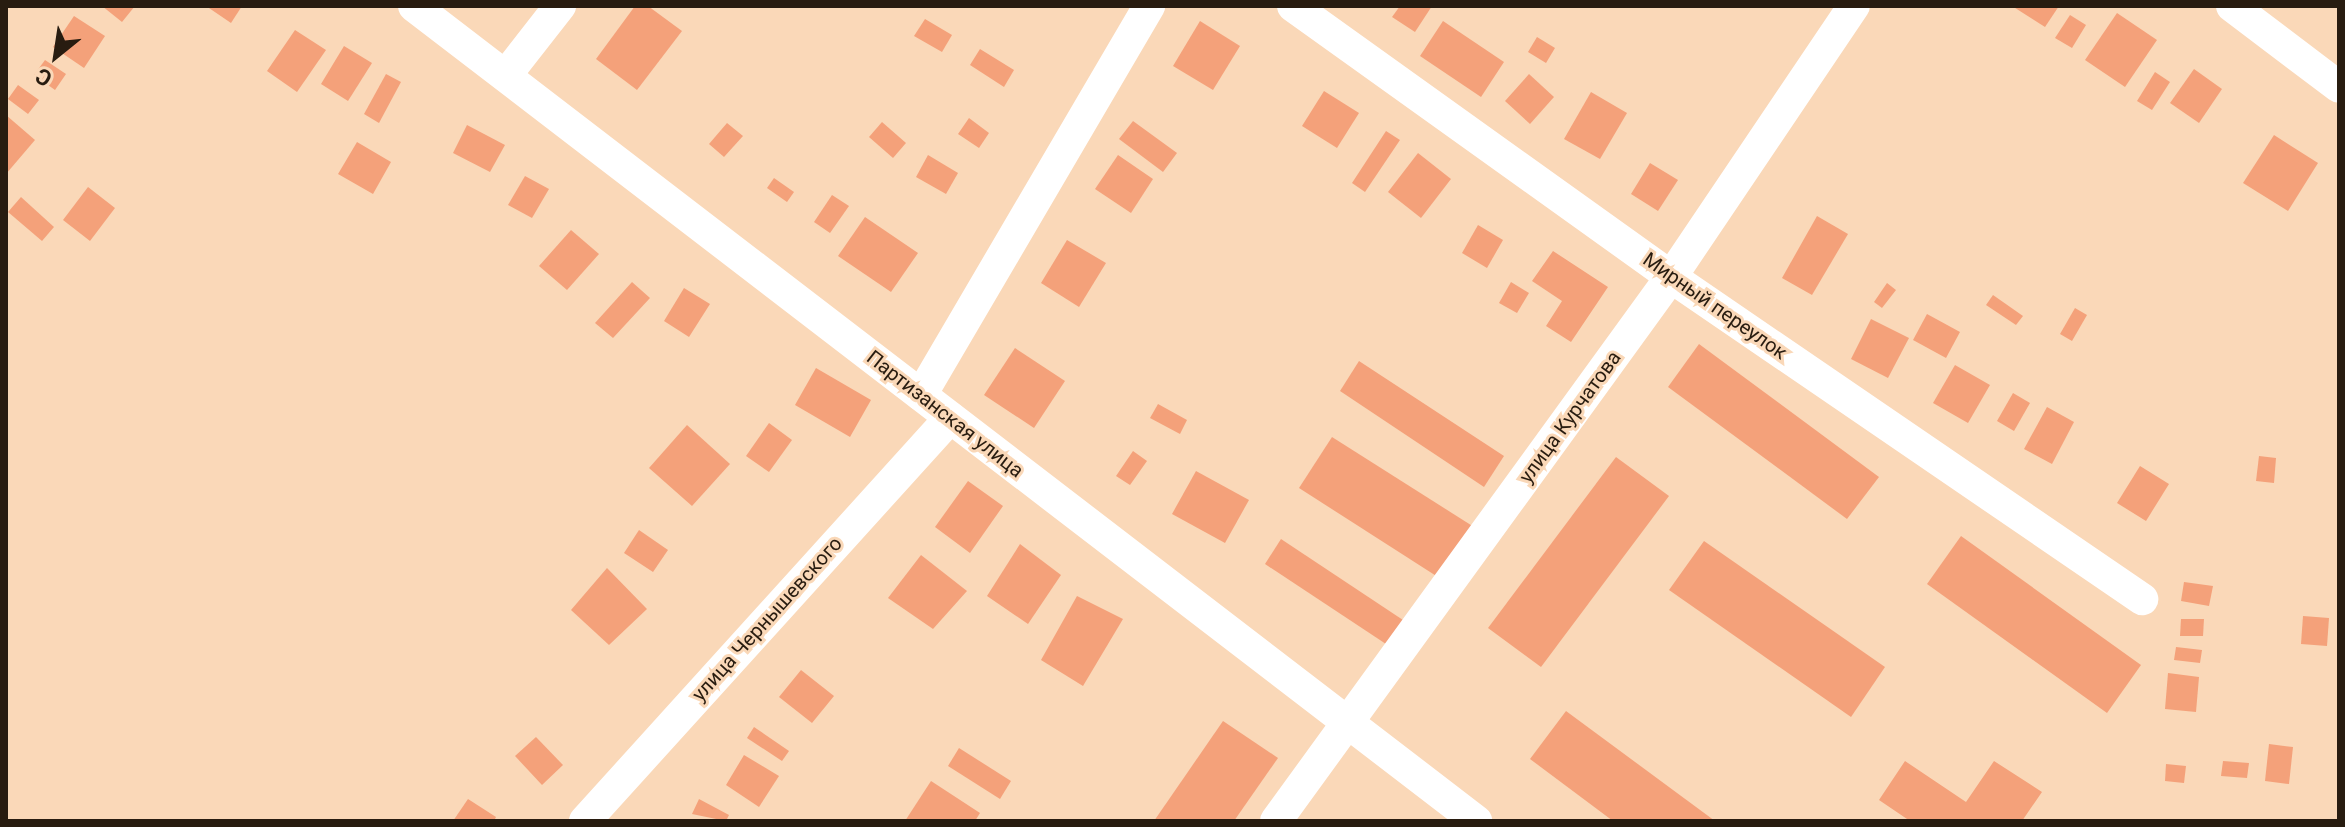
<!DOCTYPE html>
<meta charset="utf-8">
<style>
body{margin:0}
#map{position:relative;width:2345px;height:827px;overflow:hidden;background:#fad8b8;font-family:Roboto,sans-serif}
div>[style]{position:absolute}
.building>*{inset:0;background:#f4a17a}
.minor>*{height:32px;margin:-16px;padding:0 16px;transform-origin:16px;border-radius:16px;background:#fff}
span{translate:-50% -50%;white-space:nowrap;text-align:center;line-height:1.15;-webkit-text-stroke:6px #fad8b8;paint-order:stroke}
.street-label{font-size:20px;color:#281c10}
.frame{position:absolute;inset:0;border:8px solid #281c10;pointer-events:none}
.north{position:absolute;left:16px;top:16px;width:80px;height:80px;-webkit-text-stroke:6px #fad8b8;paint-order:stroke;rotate:210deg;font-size:22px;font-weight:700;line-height:32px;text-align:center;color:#281c10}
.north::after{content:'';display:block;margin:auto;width:28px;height:36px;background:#281c10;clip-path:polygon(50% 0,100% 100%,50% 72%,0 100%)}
</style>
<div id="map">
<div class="building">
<div style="clip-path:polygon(102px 6px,135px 6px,122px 22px)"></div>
<div style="clip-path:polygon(206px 6px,242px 6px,231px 23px)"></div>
<div style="clip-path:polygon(635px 6px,648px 6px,682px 31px,637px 90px,596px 59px)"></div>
<div style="clip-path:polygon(1400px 6px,1432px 6px,1415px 32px,1392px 17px)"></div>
<div style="clip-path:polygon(2012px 6px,2059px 6px,2045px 27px)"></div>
<div style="clip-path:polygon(2117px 13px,2157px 40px,2125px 87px,2085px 60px)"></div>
<div style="clip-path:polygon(2070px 15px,2086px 25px,2072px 48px,2055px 38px)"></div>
<div style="clip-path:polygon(74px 16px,105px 36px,84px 68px,53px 47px)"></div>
<div style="clip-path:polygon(925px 19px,952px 35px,942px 52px,914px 36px)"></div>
<div style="clip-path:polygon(1200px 21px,1240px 46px,1213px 90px,1173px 66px)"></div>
<div style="clip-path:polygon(1443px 21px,1504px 62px,1481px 97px,1420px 56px)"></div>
<div style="clip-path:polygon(295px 30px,326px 50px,297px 92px,267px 71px)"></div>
<div style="clip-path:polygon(1537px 37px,1555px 48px,1546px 63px,1528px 52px)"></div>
<div style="clip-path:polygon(344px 46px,372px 63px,348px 101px,321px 84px)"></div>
<div style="clip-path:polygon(980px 49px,1014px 70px,1004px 87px,970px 65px)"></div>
<div style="clip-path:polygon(45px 60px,66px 74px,55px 90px,34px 75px)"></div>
<div style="clip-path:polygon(2194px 69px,2222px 89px,2199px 123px,2170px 103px)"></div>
<div style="clip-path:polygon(2155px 72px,2170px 82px,2152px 110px,2137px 101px)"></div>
<div style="clip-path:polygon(386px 74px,401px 82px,379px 123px,364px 114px)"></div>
<div style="clip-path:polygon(1529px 74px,1554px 97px,1530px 124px,1505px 101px)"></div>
<div style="clip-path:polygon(18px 85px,39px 100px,28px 114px,8px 99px)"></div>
<div style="clip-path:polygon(1324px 91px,1359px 113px,1337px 148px,1302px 126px)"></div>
<div style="clip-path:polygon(1591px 92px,1627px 113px,1600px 159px,1564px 139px)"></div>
<div style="clip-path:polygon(6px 115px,35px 140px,6px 174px)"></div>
<div style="clip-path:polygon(969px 118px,989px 133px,979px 148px,958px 134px)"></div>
<div style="clip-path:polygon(1133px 121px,1177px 153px,1163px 172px,1119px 139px)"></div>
<div style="clip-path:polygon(882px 122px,906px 143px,893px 158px,869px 137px)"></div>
<div style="clip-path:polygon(727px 123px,743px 136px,724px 157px,709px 144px)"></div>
<div style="clip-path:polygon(467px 125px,505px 145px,490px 172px,453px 153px)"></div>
<div style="clip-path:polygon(1386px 131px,1400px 140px,1365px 192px,1352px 183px)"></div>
<div style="clip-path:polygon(2274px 135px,2318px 163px,2288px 211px,2243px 183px)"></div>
<div style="clip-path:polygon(357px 142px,391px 162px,373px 194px,338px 174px)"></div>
<div style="clip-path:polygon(1418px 153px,1451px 179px,1421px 218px,1388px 192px)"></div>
<div style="clip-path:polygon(928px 155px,958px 173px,946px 194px,916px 177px)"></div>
<div style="clip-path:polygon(1118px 155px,1153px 179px,1131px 213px,1095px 189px)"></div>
<div style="clip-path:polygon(1650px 163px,1678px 180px,1658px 211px,1631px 194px)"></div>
<div style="clip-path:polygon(525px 176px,549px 189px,532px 218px,508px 205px)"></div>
<div style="clip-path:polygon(774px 178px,794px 192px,787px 202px,767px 188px)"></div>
<div style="clip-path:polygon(88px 187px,115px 208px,90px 241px,63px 220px)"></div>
<div style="clip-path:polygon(832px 195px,849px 206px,830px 233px,814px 222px)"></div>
<div style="clip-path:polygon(21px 197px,54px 227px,42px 241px,8px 212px)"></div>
<div style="clip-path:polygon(1817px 216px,1848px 234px,1812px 295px,1782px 278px)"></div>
<div style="clip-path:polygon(865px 217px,918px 253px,891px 292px,838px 256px)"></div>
<div style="clip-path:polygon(1478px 225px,1503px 240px,1487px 268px,1462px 253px)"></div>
<div style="clip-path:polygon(571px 230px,599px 254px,567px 290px,539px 266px)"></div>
<div style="clip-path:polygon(1067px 240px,1106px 263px,1079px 307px,1041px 283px)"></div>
<div style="clip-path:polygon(1553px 251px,1608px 287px,1571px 342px,1546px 326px,1562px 301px,1532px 281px)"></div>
<div style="clip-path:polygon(632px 282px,650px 298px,613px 338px,595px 323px)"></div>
<div style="clip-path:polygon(1511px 282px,1529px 293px,1517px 313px,1499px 303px)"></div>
<div style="clip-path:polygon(1887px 283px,1896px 290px,1882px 308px,1874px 302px)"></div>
<div style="clip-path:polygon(684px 288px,710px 304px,689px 337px,664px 321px)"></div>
<div style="clip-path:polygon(1993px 295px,2023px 316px,2016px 325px,1986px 305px)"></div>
<div style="clip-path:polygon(2075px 308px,2087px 315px,2072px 341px,2060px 334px)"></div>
<div style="clip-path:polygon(1927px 314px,1960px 332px,1946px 358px,1913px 340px)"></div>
<div style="clip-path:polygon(1871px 319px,1909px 338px,1888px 378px,1851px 359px)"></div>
<div style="clip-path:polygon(1699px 344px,1879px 477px,1847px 519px,1668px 387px)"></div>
<div style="clip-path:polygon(1015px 348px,1065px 381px,1034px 428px,984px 395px)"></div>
<div style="clip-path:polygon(1359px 361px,1504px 456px,1484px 487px,1340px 391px)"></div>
<div style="clip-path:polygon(1955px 365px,1990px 385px,1968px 423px,1933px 403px)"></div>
<div style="clip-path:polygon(816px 368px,871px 400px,850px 437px,795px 405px)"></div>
<div style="clip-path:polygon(2013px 393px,2030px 403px,2014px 431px,1997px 421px)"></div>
<div style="clip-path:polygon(1158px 404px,1187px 420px,1180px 434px,1150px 418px)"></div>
<div style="clip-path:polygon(2047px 407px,2074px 422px,2052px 464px,2024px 449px)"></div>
<div style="clip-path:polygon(769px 423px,792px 440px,769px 472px,746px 456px)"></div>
<div style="clip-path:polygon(687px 425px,730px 464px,692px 506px,649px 468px)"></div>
<div style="clip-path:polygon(1332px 437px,1474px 527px,1441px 579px,1299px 488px)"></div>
<div style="clip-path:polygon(1133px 451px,1147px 461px,1130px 485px,1116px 476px)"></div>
<div style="clip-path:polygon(2259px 456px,2276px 458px,2274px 483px,2256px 481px)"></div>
<div style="clip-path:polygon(1616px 457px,1669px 496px,1541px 667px,1488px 628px)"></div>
<div style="clip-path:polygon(2140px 466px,2169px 484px,2146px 521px,2117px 503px)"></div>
<div style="clip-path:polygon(1196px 471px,1249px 500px,1225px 543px,1172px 514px)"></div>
<div style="clip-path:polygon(968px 481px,1003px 506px,970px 553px,935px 527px)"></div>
<div style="clip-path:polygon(639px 530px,668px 550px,653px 572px,624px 553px)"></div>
<div style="clip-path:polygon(1961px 536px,2141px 665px,2107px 713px,1927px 584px)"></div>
<div style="clip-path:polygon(1281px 539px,1406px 622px,1389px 646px,1265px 564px)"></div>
<div style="clip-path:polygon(1704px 541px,1885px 667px,1851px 717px,1669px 590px)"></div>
<div style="clip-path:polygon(1020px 544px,1061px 575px,1028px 624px,987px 596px)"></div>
<div style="clip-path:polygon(921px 555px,967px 591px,933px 629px,888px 598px)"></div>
<div style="clip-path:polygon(607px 568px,647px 609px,609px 645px,571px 610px)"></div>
<div style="clip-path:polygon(2184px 582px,2213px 586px,2209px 606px,2181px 601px)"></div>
<div style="clip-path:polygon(1077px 596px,1123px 619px,1083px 686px,1041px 660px)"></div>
<div style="clip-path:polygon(2303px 616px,2329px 618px,2327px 646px,2301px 644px)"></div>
<div style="clip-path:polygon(2181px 619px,2204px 619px,2203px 636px,2180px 636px)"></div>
<div style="clip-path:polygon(2176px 647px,2202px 650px,2200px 663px,2174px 660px)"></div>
<div style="clip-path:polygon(801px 670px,834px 696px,812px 723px,779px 697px)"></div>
<div style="clip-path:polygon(2168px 673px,2199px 677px,2196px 712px,2165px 709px)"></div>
<div style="clip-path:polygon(1566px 711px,1715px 821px,1613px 821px,1530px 759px)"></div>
<div style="clip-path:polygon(1223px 721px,1278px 758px,1234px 821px,1154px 821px)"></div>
<div style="clip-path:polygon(754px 727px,789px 751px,782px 761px,747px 738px)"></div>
<div style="clip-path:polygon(536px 737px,563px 765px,542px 785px,515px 756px)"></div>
<div style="clip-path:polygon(2269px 744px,2293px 747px,2289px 784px,2265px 781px)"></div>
<div style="clip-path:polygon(959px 748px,1011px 781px,1000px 799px,948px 766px)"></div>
<div style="clip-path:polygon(744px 755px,779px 776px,759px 807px,726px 785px)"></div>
<div style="clip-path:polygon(1905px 761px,1966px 802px,1994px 761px,2042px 792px,2022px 821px,1910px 821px,1879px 800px)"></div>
<div style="clip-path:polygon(2223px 761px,2249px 763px,2247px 778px,2221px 776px)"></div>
<div style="clip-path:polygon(2166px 764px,2186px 766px,2184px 783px,2165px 781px)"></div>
<div style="clip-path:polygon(931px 781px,980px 813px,975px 821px,905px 821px)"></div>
<div style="clip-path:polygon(468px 799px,496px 817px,494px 821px,453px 821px)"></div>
<div style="clip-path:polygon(699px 799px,729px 815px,726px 821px,692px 814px)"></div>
</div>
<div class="minor">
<div style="left:414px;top:6px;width:1339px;rotate:37.5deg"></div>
<div style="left:1293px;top:6px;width:465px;rotate:35.6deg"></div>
<div style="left:1671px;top:277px;width:571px;rotate:34.36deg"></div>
<div style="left:2232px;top:6px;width:134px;rotate:37.1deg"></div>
<div style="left:506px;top:75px;width:88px;rotate:-52deg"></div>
<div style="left:921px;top:395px;width:451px;rotate:-59.6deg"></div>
<div style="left:585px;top:821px;width:544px;rotate:-47.83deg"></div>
<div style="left:1276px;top:821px;width:672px;rotate:-54.02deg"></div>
<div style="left:1671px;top:277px;width:327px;rotate:-56deg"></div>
</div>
<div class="street-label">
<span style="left:1715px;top:306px;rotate:35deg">Мирный переулок</span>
<span style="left:945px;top:414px;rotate:38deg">Партизанская улица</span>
<span style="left:1570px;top:417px;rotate:-54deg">улица Курчатова</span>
<span style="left:767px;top:619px;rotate:-48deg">улица Чернышевского</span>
</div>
<div class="frame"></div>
<div class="north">С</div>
</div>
